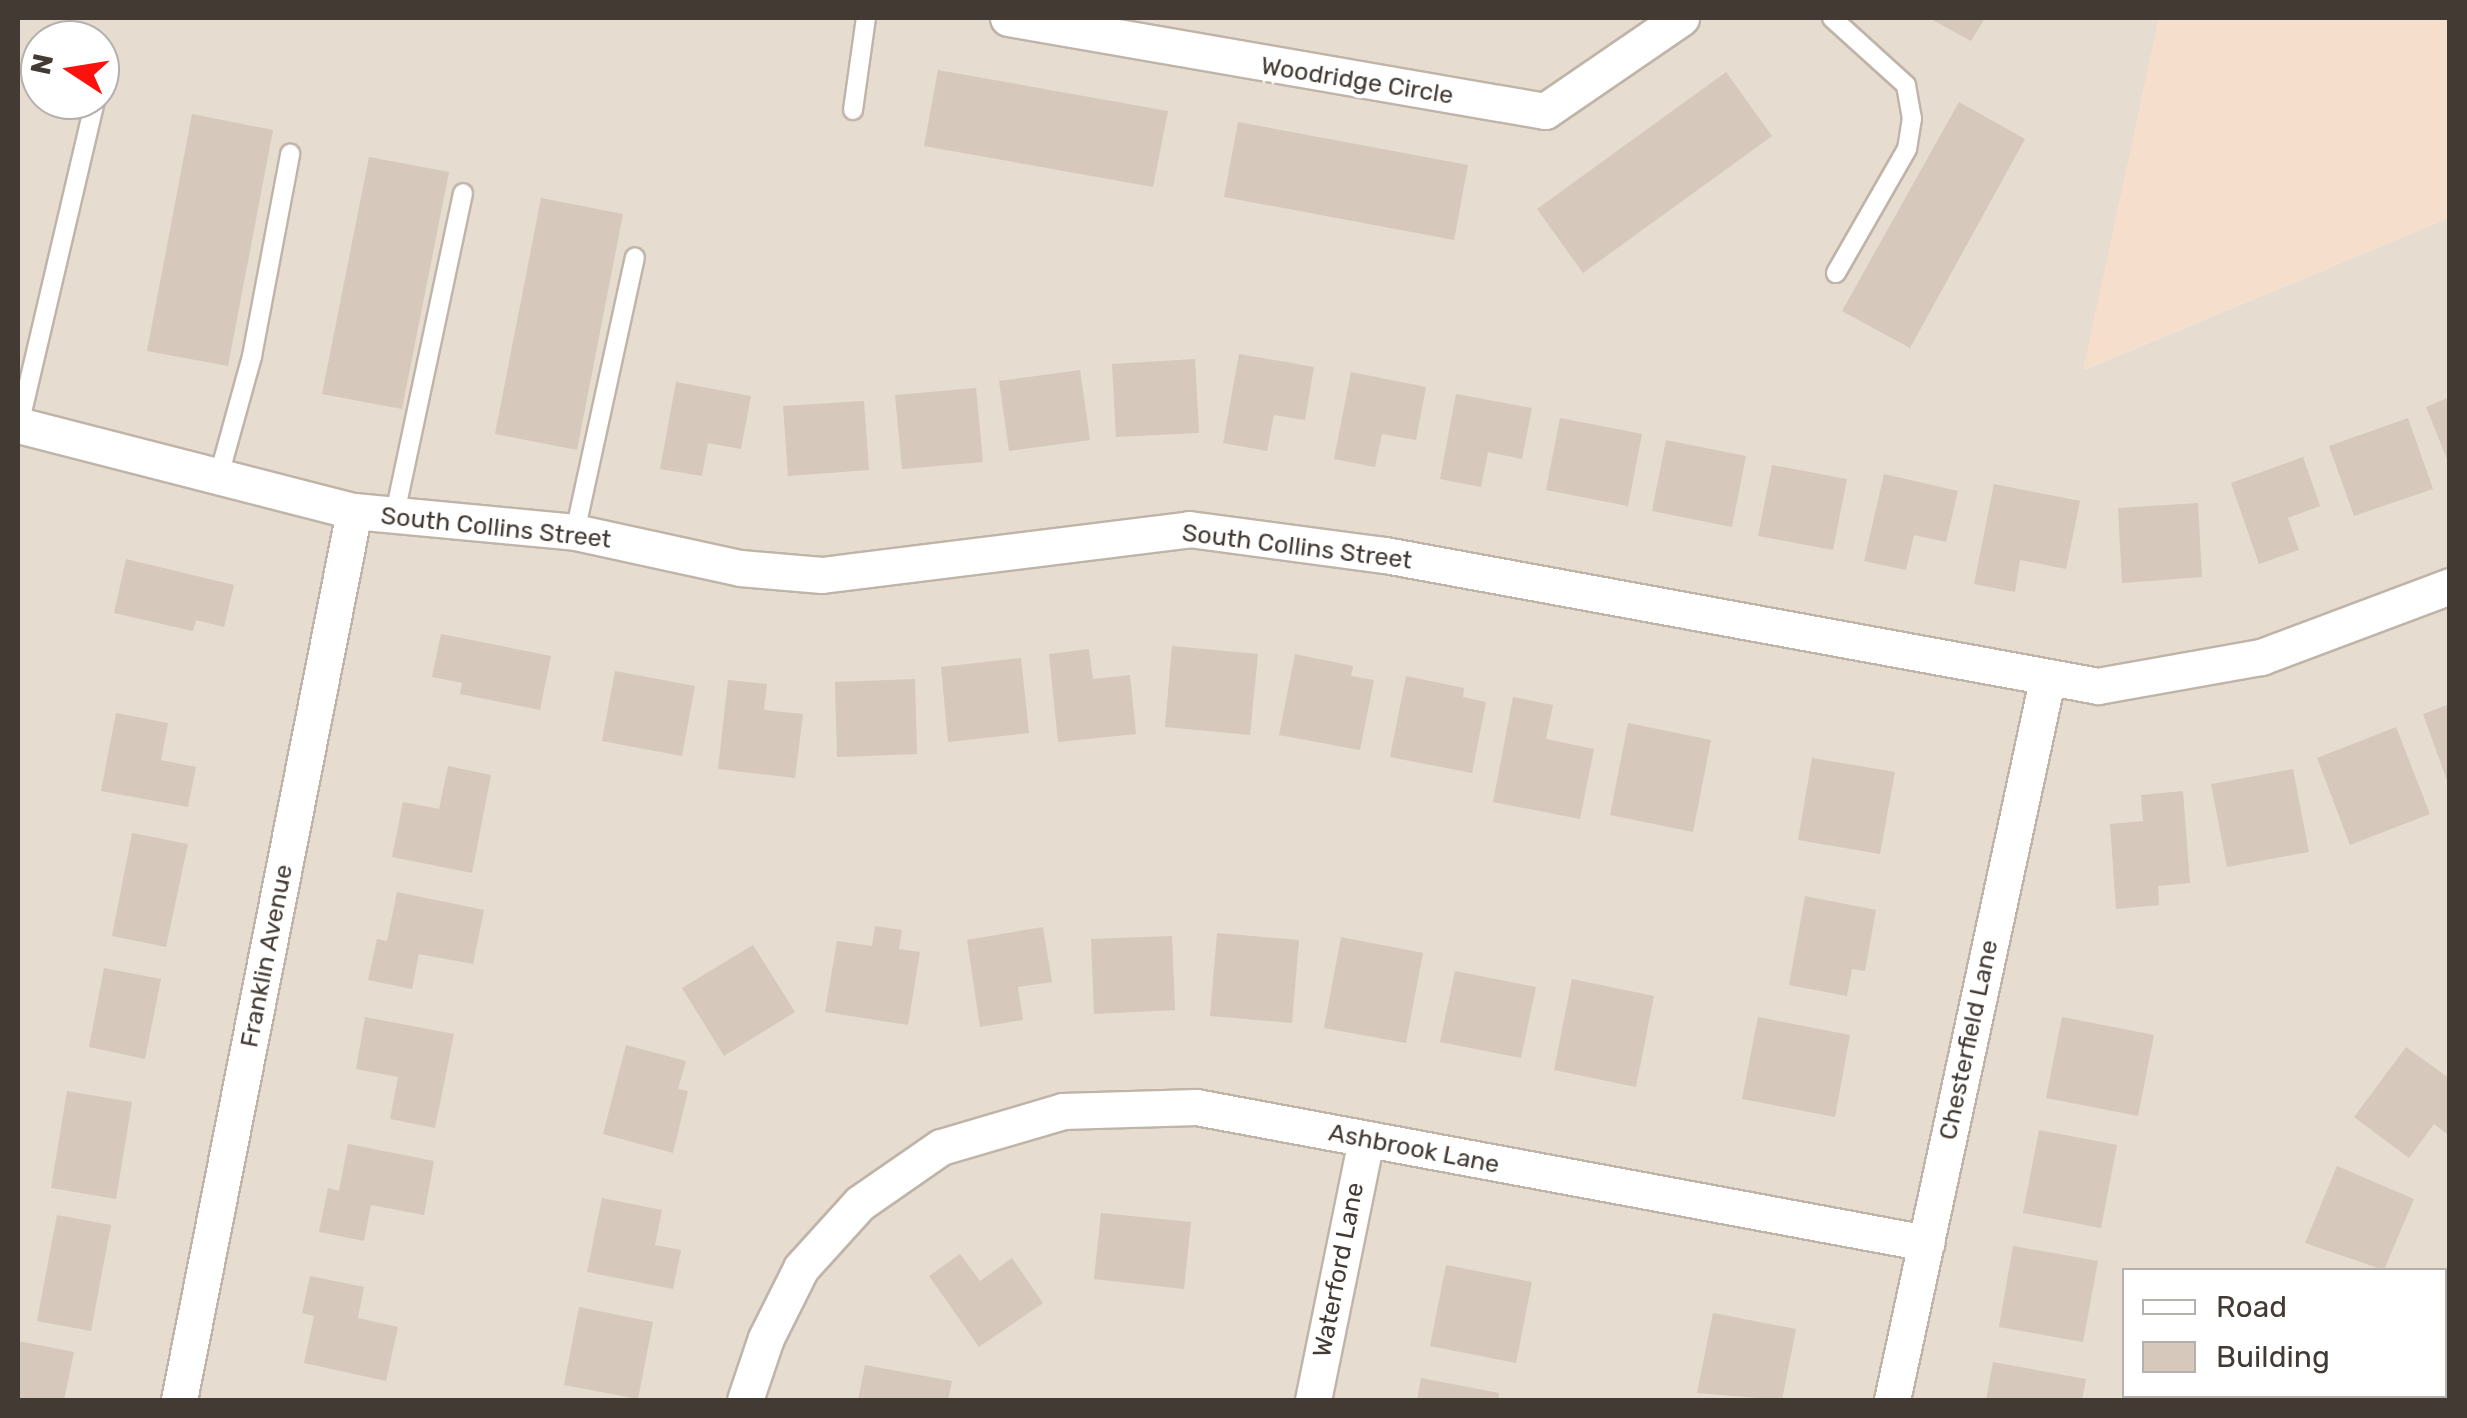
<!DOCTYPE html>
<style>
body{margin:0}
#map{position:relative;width:2467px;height:1418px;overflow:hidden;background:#f2ebe2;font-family:Rubik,sans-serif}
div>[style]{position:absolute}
.residential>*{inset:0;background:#e6dcd0}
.commercial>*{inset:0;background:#f5decc}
.building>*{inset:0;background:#d6c8ba}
.roads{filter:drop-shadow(2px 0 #c0b4a8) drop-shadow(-2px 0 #c0b4a8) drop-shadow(0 2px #c0b4a8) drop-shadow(0 -2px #c0b4a8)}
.lane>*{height:18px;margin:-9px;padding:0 9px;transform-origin:9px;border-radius:9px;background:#fff}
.street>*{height:35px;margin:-17.5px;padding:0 17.5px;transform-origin:17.5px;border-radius:17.5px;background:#fff}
span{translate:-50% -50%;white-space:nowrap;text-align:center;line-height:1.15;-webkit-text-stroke:8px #fff;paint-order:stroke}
.street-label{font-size:25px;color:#433a33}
.frame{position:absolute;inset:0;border:20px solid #433a33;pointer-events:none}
.legend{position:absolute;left:2122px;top:1268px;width:325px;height:130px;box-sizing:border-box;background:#fff;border:2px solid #b4b0ad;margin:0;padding:12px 18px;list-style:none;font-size:30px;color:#433a33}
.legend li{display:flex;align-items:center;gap:20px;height:50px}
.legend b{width:50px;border:2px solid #b4b0ad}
.north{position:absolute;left:20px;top:20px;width:100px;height:100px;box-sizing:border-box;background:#fff;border:2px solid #b4b0ad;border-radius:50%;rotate:282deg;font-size:28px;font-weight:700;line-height:40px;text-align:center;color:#433a33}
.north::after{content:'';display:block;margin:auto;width:35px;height:45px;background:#fe100d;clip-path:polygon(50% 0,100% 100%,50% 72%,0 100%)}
</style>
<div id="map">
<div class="residential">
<div style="clip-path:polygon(evenodd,18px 18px,2159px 18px,2084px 370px,2449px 218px,2449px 1400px,18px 1400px,18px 18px,40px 40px,100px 40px,100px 100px,40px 100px,40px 40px,18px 18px,2124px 1270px,2444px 1270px,2444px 1396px,2124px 1396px,2124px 1270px)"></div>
</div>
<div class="commercial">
<div style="clip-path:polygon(2159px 18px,2449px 18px,2449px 218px,2083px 370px)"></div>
</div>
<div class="building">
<div style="clip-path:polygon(1929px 18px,1985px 18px,1971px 41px)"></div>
<div style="clip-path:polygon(938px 70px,1168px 111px,1153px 187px,924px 146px)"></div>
<div style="clip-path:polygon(1726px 72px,1772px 136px,1583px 273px,1537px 209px)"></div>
<div style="clip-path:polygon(1959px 102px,2025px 139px,1910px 348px,1842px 311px)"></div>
<div style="clip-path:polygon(192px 114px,273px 130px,228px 366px,147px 351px)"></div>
<div style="clip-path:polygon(1238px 122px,1468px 165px,1454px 240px,1224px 197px)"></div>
<div style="clip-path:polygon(369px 157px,449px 172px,402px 409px,322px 394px)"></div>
<div style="clip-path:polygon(541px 198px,623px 214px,577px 450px,495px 434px)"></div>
<div style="clip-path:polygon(1239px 354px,1314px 367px,1305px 420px,1274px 415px,1267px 451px,1223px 443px)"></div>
<div style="clip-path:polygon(1195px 359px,1199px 433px,1116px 437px,1112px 364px)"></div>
<div style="clip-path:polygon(1080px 370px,1090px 440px,1009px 451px,999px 381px)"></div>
<div style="clip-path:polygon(1351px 372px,1426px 387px,1416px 440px,1382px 434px,1375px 467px,1334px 459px)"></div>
<div style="clip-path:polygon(676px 382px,751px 396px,741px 449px,708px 443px,702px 476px,660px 469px)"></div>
<div style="clip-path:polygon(976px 388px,983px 462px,902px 469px,895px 395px)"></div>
<div style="clip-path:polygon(1456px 394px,1532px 408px,1522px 459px,1488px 452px,1481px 487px,1440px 479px)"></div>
<div style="clip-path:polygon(2450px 397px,2450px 464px,2449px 464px,2426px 407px)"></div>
<div style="clip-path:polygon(864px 401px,869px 470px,788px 476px,783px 406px)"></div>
<div style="clip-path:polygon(1560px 418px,1642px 434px,1628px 506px,1546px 490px)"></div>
<div style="clip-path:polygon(2408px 418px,2433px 489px,2354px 516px,2329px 446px)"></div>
<div style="clip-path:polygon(1666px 440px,1746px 456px,1732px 527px,1652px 511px)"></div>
<div style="clip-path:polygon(2303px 457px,2320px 506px,2288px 518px,2299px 550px,2259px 564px,2231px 483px)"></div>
<div style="clip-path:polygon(1772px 465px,1847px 479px,1833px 550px,1758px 536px)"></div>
<div style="clip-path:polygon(1884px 474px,1958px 491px,1946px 542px,1914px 535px,1906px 570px,1864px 561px)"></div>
<div style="clip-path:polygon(1994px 484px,2080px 501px,2066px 569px,2020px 560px,2015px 592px,1974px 584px)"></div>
<div style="clip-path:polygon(2198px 503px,2202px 577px,2122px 583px,2118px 508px)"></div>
<div style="clip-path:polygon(126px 559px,234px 585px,224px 627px,196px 620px,193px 631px,114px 613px)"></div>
<div style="clip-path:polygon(441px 634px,551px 656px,540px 710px,460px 694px,462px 683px,432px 677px)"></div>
<div style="clip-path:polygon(1172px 646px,1258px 654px,1250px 735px,1165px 727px)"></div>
<div style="clip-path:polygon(1089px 649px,1093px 679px,1130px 675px,1136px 734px,1058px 742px,1049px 654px)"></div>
<div style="clip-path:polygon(1295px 654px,1353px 666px,1351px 676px,1374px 680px,1360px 750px,1279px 735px)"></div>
<div style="clip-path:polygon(1021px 658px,1029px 733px,948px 742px,941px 667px)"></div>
<div style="clip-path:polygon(615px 671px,695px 686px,682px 756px,602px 741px)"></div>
<div style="clip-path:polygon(1406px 676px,1464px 688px,1463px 697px,1486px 702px,1472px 773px,1390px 757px)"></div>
<div style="clip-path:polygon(915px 679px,917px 754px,837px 757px,835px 682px)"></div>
<div style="clip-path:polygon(728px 680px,767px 684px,764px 710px,803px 714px,795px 778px,718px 769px)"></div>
<div style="clip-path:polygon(1513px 697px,1553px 705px,1546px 739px,1594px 749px,1580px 819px,1493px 802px)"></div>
<div style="clip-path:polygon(2450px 704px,2450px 786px,2449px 786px,2423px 714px)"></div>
<div style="clip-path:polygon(116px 713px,168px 723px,161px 760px,196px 767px,188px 807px,101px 791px)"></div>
<div style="clip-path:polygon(1628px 723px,1711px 740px,1693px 832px,1610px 815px)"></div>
<div style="clip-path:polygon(2396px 727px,2430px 814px,2350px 845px,2317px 758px)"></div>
<div style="clip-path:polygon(1812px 758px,1895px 772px,1880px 854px,1798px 840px)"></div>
<div style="clip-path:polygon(448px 766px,491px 775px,472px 873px,392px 857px,403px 802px,439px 809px)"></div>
<div style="clip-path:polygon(2293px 769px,2309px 852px,2227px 867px,2211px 784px)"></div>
<div style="clip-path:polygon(2183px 791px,2190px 883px,2158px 886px,2159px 905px,2116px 909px,2110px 824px,2143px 821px,2141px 795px)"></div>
<div style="clip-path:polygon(132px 833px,188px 844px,166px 947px,112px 936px)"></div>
<div style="clip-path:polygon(397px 892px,484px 910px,473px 964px,419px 954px,412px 989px,368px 980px,377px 939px,387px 941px)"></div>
<div style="clip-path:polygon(1805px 896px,1876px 910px,1865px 971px,1852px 969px,1847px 996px,1789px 985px)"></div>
<div style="clip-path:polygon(875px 926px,902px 930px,899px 949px,920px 952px,908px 1025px,825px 1012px,837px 941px,872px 946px)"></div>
<div style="clip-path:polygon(1043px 927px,1052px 982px,1018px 987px,1023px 1020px,980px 1027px,967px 940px)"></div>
<div style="clip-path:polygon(1217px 933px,1299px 940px,1292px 1023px,1210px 1016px)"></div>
<div style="clip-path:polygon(1172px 936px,1175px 1010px,1094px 1014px,1091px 939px)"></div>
<div style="clip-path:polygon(1341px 937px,1423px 953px,1406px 1043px,1324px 1028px)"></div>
<div style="clip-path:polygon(753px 945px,795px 1012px,724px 1056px,682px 988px)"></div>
<div style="clip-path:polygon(104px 968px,161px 979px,145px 1059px,89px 1047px)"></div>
<div style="clip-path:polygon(1455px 971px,1536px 987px,1521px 1058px,1440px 1042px)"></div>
<div style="clip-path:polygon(1572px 979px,1654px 996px,1636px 1087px,1554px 1070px)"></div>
<div style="clip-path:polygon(365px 1017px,454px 1034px,435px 1128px,390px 1119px,398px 1077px,356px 1069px)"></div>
<div style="clip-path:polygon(1758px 1017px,1850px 1035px,1835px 1117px,1742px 1099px)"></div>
<div style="clip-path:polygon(2062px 1017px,2154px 1035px,2138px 1116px,2046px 1098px)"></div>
<div style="clip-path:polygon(626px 1045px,686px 1061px,678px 1089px,688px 1091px,673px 1153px,603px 1134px)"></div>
<div style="clip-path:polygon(2406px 1047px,2450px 1079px,2450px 1136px,2434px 1124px,2409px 1158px,2354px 1117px)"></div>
<div style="clip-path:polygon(67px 1091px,132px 1102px,116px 1199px,51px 1188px)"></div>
<div style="clip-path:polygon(2039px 1130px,2117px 1145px,2101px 1228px,2023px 1213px)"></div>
<div style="clip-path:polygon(348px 1144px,434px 1161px,424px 1215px,371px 1205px,364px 1241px,319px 1232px,328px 1188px,339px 1191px)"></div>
<div style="clip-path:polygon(2337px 1166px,2414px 1199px,2384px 1270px,2305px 1243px)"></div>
<div style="clip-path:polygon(602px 1198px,662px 1210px,655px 1245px,681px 1250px,673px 1289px,587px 1272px)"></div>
<div style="clip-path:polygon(1101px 1213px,1191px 1222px,1184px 1289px,1094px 1279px)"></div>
<div style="clip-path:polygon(57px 1215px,111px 1225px,91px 1331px,37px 1321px)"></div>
<div style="clip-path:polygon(2013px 1246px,2098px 1261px,2083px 1342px,1999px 1327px)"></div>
<div style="clip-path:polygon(960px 1254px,980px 1281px,1012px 1258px,1043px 1303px,979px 1347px,929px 1276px)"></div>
<div style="clip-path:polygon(1446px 1265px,1532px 1282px,1516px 1363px,1430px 1346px)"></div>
<div style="clip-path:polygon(310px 1276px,364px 1287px,358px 1318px,398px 1327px,386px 1381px,304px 1363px,314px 1316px,302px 1313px)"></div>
<div style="clip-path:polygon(579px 1307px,653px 1322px,638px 1399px,564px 1385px)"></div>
<div style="clip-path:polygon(1713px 1313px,1796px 1329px,1782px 1400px,1697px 1393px)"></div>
<div style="clip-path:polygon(18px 1341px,74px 1352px,64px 1400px,18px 1400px)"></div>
<div style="clip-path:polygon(1993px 1362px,2086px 1379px,2082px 1400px,1986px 1400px)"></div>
<div style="clip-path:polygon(865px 1365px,952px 1381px,948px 1400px,858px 1400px)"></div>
<div style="clip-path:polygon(1421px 1378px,1499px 1393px,1498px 1400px,1417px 1400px)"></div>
</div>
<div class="roads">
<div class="lane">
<div style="left:1832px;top:18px;width:100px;rotate:42.2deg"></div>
<div style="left:1906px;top:85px;width:34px;rotate:80deg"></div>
<div style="left:1912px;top:118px;width:31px;rotate:99deg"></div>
<div style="left:1907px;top:149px;width:143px;rotate:119.8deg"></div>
<div style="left:853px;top:110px;width:93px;rotate:-82deg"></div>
<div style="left:19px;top:425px;width:334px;rotate:-76.8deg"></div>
<div style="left:218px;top:479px;width:128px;rotate:-74.5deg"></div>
<div style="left:252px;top:356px;width:206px;rotate:-79.3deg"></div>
<div style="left:394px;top:518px;width:332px;rotate:-78deg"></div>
<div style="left:575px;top:532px;width:281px;rotate:-77.7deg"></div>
</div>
<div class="street">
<div style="left:1008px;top:18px;width:545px;rotate:9.83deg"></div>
<div style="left:1545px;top:111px;width:165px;rotate:-34.4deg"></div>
<div style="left:18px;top:425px;width:347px;rotate:14.4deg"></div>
<div style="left:354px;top:511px;width:222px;rotate:5.4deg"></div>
<div style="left:575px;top:532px;width:169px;rotate:12.3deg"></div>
<div style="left:740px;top:568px;width:82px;rotate:4.9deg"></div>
<div style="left:822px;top:575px;width:370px;rotate:-7.1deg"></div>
<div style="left:1189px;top:529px;width:198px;rotate:7.6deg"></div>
<div style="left:1385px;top:555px;width:725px;rotate:10.41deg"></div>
<div style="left:2098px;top:686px;width:166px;rotate:-10.1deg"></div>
<div style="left:2261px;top:657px;width:202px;rotate:-20.6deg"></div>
<div style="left:179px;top:1400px;width:906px;rotate:-78.86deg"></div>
<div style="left:745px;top:1400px;width:65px;rotate:-71.3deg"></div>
<div style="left:766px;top:1338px;width:78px;rotate:-63.4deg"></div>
<div style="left:801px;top:1268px;width:88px;rotate:-47.8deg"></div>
<div style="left:860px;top:1203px;width:98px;rotate:-34.7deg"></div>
<div style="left:941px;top:1147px;width:127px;rotate:-16.4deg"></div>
<div style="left:1063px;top:1111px;width:133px;rotate:-1.7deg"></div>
<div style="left:1196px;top:1107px;width:743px;rotate:10.55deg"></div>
<div style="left:1313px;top:1400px;width:265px;rotate:-78.5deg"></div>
<div style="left:1892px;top:1400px;width:736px;rotate:-77.85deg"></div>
<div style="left:2448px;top:1400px;width:9px;rotate:-77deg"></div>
</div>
</div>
<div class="street-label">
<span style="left:1357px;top:81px;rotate:9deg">Woodridge Circle</span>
<span style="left:496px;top:528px;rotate:6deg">South Collins Street</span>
<span style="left:1297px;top:547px;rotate:7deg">South Collins Street</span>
<span style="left:267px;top:956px;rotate:-79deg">Franklin Avenue</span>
<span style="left:1969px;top:1040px;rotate:-78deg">Chesterfield Lane</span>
<span style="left:1414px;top:1149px;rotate:11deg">Ashbrook Lane</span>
<span style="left:1339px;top:1270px;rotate:-79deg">Waterford Lane</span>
</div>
<div class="frame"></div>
<ul class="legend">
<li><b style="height:12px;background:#fff"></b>Road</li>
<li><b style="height:28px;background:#d6c8ba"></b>Building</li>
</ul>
<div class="north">N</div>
</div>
